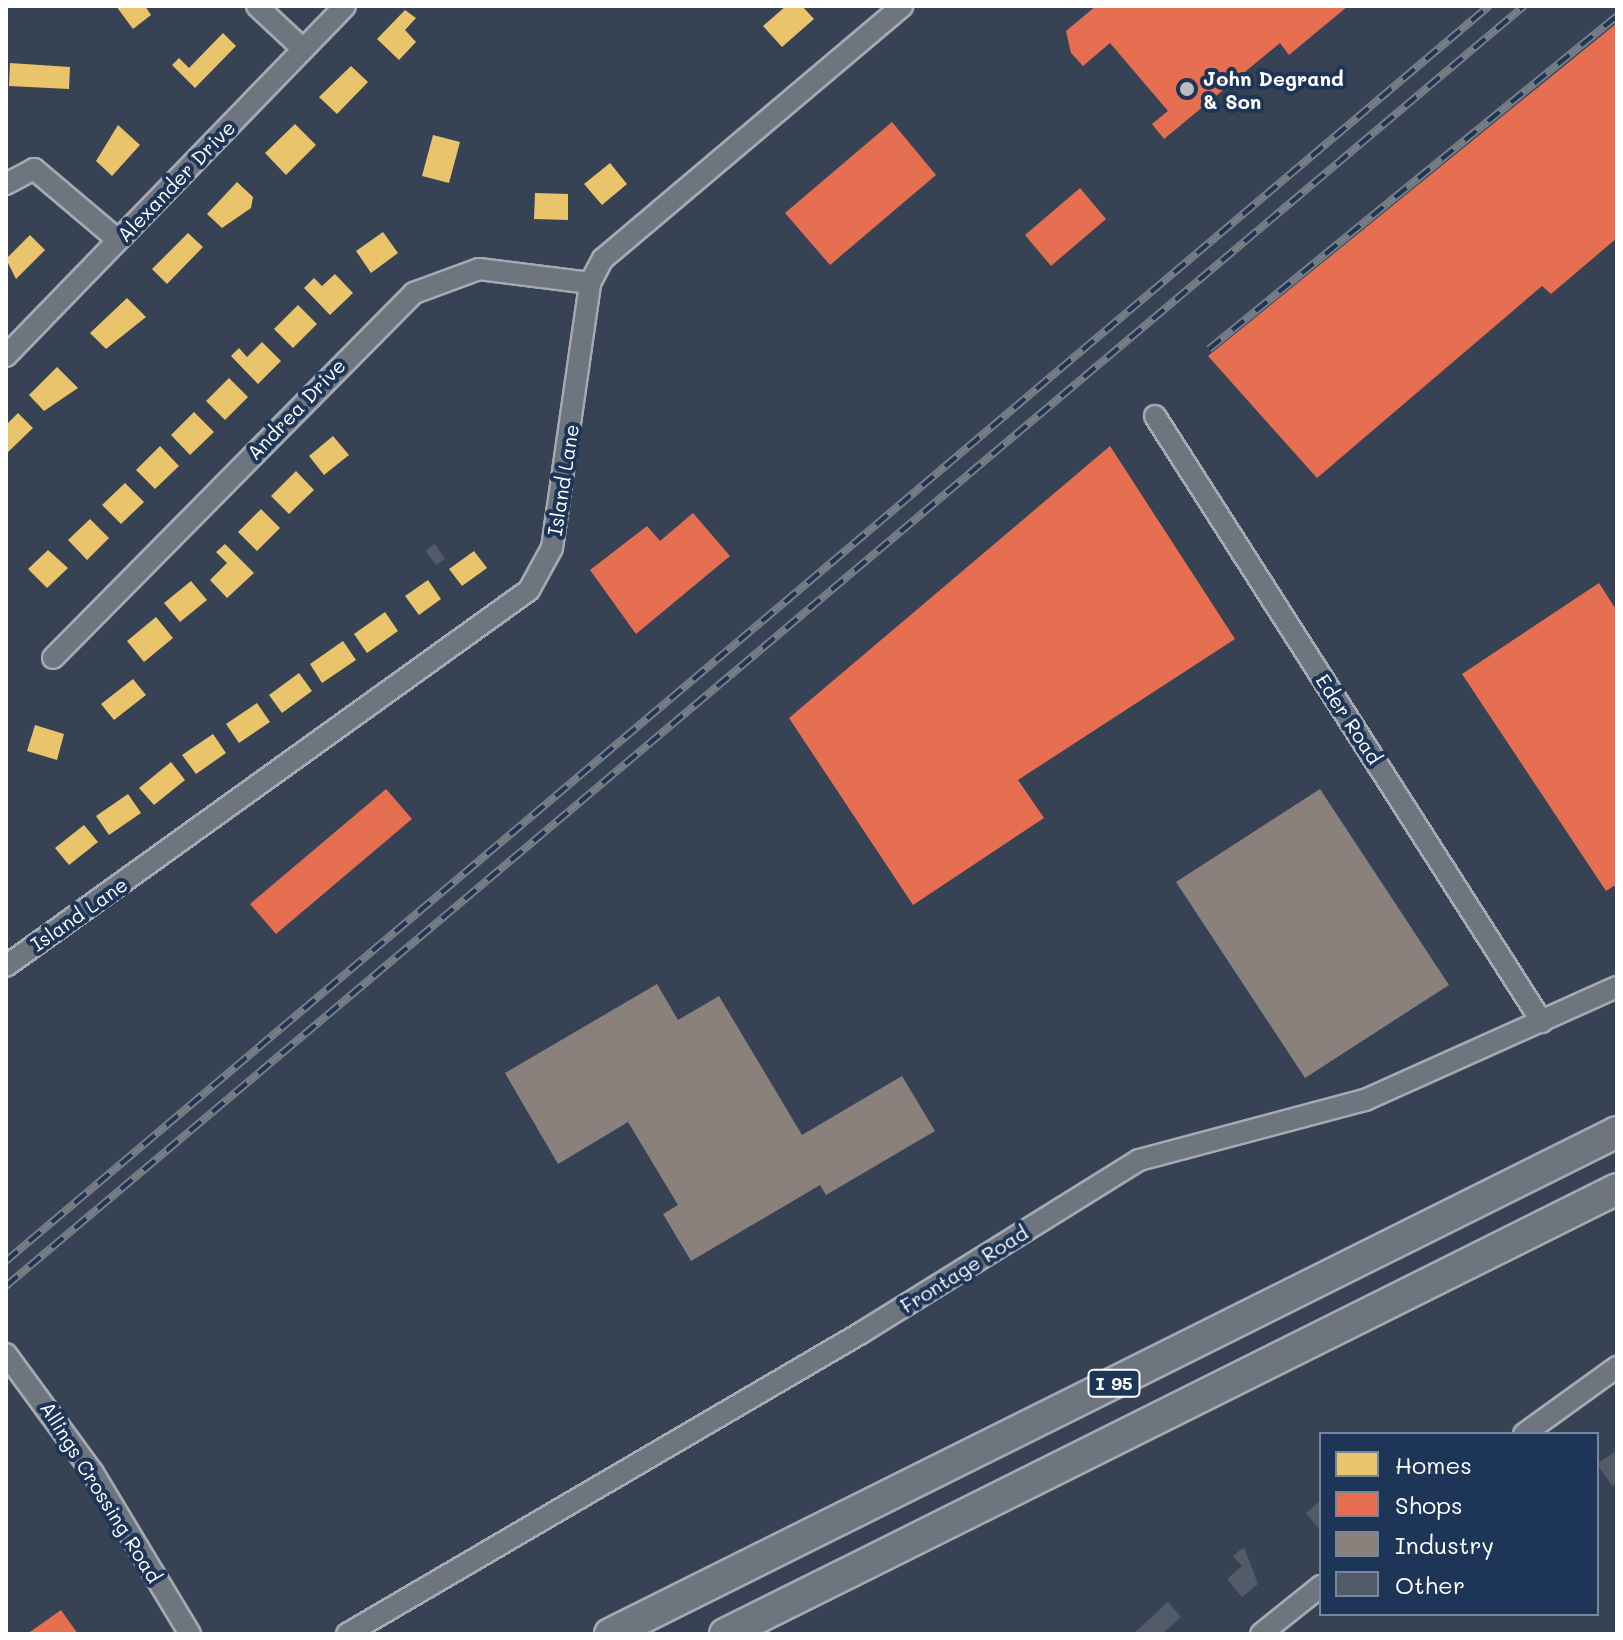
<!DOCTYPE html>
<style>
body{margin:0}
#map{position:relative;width:1623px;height:1640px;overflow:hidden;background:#374354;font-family:Mali,sans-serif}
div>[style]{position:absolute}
.homes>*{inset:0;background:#e9c46a}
.shops>*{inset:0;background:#e76f51}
.industry>*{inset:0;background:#8a817c}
.building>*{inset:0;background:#525b68}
.roads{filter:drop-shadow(2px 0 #a5aab2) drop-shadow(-2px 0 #a5aab2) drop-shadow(0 2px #a5aab2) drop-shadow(0 -2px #a5aab2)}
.minor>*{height:20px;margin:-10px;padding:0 10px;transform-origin:10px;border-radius:10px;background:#6f757e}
.highway>*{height:30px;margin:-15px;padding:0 15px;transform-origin:15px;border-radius:15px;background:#6f757e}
.rail>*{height:8px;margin-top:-4px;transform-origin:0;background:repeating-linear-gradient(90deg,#1d3557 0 15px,#777e86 0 30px);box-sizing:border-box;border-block:2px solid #777e86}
.dots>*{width:22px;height:22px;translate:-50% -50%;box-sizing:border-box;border:4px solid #1d3557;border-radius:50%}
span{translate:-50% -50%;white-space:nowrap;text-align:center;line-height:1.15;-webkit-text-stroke:8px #1d3557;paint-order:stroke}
.shield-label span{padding:2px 6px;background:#1d3557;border:2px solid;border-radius:6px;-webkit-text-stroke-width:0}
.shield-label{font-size:18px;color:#fff;font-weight:700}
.poi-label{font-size:20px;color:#fff;font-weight:700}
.left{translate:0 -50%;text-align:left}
.street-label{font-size:20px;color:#fff}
.frame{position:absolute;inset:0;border:8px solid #fff;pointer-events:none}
.legend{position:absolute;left:1319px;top:1432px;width:280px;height:184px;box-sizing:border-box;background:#1d3557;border:2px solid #77869a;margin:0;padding:10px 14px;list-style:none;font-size:24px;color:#fff}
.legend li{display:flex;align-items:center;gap:16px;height:40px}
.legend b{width:40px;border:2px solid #77869a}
</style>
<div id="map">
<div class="homes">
<div style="clip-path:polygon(116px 6px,145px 6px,151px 15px,133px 29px)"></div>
<div style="clip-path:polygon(786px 6px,802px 6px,814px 19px,782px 47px,763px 26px)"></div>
<div style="clip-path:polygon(405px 10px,416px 18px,405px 30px,416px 42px,399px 60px,377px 39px)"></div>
<div style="clip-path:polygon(223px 33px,236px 46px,195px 88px,172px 65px,179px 58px,189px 68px)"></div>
<div style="clip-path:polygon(10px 63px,70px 67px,69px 89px,9px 86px)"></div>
<div style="clip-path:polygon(351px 66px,368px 82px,337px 114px,319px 97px)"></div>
<div style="clip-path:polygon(295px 124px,316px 145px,286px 175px,265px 153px)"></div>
<div style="clip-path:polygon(118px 125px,140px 145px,112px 176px,96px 161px)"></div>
<div style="clip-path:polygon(433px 135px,460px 142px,449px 183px,422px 176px)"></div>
<div style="clip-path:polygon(610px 163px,627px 184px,602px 205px,584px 184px)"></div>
<div style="clip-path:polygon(237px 182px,253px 197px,251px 208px,222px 228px,207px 214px)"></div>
<div style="clip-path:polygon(535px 193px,568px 194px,568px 220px,534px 219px)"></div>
<div style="clip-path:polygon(383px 232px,398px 253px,371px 273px,356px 251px)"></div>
<div style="clip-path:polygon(188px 233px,203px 247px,167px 284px,152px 269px)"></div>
<div style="clip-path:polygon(30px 235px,45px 250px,16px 279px,6px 259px)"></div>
<div style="clip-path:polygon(335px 274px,353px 293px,330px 315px,304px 288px,314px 278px,322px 286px)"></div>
<div style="clip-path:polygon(127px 298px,146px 317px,106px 349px,90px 333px)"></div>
<div style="clip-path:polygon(298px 305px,317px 324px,293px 348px,274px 329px)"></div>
<div style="clip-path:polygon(262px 342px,281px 361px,258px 384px,231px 356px,239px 348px,247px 357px)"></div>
<div style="clip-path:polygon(57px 367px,78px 388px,44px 411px,29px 395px)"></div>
<div style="clip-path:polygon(229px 378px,248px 397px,225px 420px,206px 401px)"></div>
<div style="clip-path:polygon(194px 412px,214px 432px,190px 455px,171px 435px)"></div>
<div style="clip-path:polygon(18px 413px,33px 428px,6px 454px,6px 425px)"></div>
<div style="clip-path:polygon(333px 436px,349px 455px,324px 475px,309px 456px)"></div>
<div style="clip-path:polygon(160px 446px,179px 466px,155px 489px,136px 470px)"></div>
<div style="clip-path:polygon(296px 471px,314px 490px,289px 514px,271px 496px)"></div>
<div style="clip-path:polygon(125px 483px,144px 502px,121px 524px,102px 505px)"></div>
<div style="clip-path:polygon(261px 509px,280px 528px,257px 551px,238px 532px)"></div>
<div style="clip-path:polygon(90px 519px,109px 538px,87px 560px,68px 540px)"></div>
<div style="clip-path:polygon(225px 544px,254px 573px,227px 598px,210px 580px,227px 563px,216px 552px)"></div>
<div style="clip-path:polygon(48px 550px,68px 568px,47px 588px,28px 569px)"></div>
<div style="clip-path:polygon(474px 551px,487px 568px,462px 586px,449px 569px)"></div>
<div style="clip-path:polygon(428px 580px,441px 599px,419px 615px,405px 596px)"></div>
<div style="clip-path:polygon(191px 581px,207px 600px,180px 622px,164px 603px)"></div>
<div style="clip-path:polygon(385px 612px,398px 631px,367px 653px,354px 634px)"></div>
<div style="clip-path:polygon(156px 617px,173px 638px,144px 662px,127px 641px)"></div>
<div style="clip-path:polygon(343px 641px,356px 660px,322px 683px,310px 664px)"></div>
<div style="clip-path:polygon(299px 673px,312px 691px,282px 713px,269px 695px)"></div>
<div style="clip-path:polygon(133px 679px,146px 695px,114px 720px,101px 704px)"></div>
<div style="clip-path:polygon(257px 703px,270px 722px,239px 743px,226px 724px)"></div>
<div style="clip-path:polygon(35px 725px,64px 734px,57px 760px,27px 751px)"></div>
<div style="clip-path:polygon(213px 734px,226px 753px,196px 774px,182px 755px)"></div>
<div style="clip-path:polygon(171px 762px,185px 780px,154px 805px,139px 788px)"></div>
<div style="clip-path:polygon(128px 794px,141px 813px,109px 835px,96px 816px)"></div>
<div style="clip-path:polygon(84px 825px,98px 842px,69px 865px,55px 848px)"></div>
</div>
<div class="shops">
<div style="clip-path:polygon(1096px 6px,1348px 6px,1289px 55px,1280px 43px,1164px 139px,1152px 124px,1168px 111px,1110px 43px,1083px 66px,1071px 53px,1066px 31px)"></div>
<div style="clip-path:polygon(1617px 23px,1617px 238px,1551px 294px,1542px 286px,1317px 478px,1208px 356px)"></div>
<div style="clip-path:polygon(892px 122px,936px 175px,830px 265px,785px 213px)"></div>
<div style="clip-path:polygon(1080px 188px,1106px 219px,1051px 266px,1025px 235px)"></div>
<div style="clip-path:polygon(1110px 446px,1235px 639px,1018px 780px,1044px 818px,913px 905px,789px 718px)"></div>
<div style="clip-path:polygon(693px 513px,730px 556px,636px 634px,590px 570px,647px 526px,660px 541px)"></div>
<div style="clip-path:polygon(1599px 583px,1617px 611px,1617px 884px,1606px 891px,1462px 674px)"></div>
<div style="clip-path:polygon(386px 789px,412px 819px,276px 934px,250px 904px)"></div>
<div style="clip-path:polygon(61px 1610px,78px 1634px,27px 1634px)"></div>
</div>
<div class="industry">
<div style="clip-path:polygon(1320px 789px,1449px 985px,1305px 1078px,1176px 882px)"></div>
<div style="clip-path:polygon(657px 984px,678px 1020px,719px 996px,802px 1135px,902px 1076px,935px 1131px,826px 1195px,820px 1185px,691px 1261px,663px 1214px,678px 1205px,628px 1122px,558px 1164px,505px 1073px)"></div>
</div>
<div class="building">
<div style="clip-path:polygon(435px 544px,445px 559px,436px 565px,426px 551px)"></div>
<div style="clip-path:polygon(1617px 1450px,1617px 1482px,1612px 1486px,1597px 1464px)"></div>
<div style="clip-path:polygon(1321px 1500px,1321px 1526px,1318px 1528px,1306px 1513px)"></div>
<div style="clip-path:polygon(1244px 1547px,1258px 1584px,1242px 1597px,1227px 1579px,1242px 1566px,1233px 1556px)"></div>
<div style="clip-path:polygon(1168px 1602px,1181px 1617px,1162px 1634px,1133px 1634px)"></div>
</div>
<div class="roads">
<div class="minor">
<div style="left:257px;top:6px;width:63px;rotate:43.1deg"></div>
<div style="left:6px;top:184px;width:32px;rotate:-28deg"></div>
<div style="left:34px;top:169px;width:110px;rotate:40.2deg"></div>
<div style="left:6px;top:356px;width:487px;rotate:-45.9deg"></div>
<div style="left:1155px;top:416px;width:719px;rotate:57.44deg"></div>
<div style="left:53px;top:658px;width:513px;rotate:-45.32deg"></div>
<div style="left:414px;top:293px;width:69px;rotate:-20.3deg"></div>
<div style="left:479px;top:269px;width:112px;rotate:7.2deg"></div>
<div style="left:6px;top:966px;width:644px;rotate:-35.71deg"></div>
<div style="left:529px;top:590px;width:48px;rotate:-61.3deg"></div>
<div style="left:552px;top:548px;width:268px;rotate:-81.8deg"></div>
<div style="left:590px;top:283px;width:27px;rotate:-62deg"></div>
<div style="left:603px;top:259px;width:392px;rotate:-40.2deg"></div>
<div style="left:6px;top:1354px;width:147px;rotate:53.8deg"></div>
<div style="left:93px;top:1473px;width:188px;rotate:58.9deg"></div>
<div style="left:1524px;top:1434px;width:115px;rotate:-35.8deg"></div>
<div style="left:347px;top:1634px;width:596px;rotate:-30.35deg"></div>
<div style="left:861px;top:1333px;width:327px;rotate:-31.9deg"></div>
<div style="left:1139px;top:1160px;width:234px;rotate:-14.9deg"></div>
<div style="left:1365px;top:1100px;width:276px;rotate:-24.2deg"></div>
<div style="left:1261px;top:1634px;width:77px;rotate:-38.7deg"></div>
</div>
<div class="highway">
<div style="left:610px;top:1634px;width:1125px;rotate:-26.5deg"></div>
<div style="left:725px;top:1634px;width:997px;rotate:-26.51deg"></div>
</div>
</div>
<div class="rail">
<div style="left:1209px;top:349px;width:527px;rotate:-39.22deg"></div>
<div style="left:6px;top:1261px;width:1943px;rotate:-40.24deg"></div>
<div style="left:6px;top:1286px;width:1986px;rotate:-40.14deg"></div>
</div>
<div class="dots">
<div style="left:1187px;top:89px;background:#b9bdc3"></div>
</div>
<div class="shield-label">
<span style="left:1114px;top:1383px">I 95</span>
</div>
<div class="poi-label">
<span class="left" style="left:1203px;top:90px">John Degrand<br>&amp; Son</span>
</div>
<div class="street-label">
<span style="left:176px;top:181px;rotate:-46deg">Alexander Drive</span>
<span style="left:296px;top:409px;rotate:-46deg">Andrea Drive</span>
<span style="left:563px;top:480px;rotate:-81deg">Island Lane</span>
<span style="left:1349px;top:719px;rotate:57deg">Eder Road</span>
<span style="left:79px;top:914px;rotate:-35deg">Island Lane</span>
<span style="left:964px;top:1269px;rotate:-32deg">Frontage Road</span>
<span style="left:101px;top:1492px;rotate:58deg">Allings Crossing Road</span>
</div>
<div class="frame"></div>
<ul class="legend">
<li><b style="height:22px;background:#e9c46a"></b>Homes</li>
<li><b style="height:22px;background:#e76f51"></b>Shops</li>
<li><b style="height:22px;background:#8a817c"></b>Industry</li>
<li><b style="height:22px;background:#525b68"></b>Other</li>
</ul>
</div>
